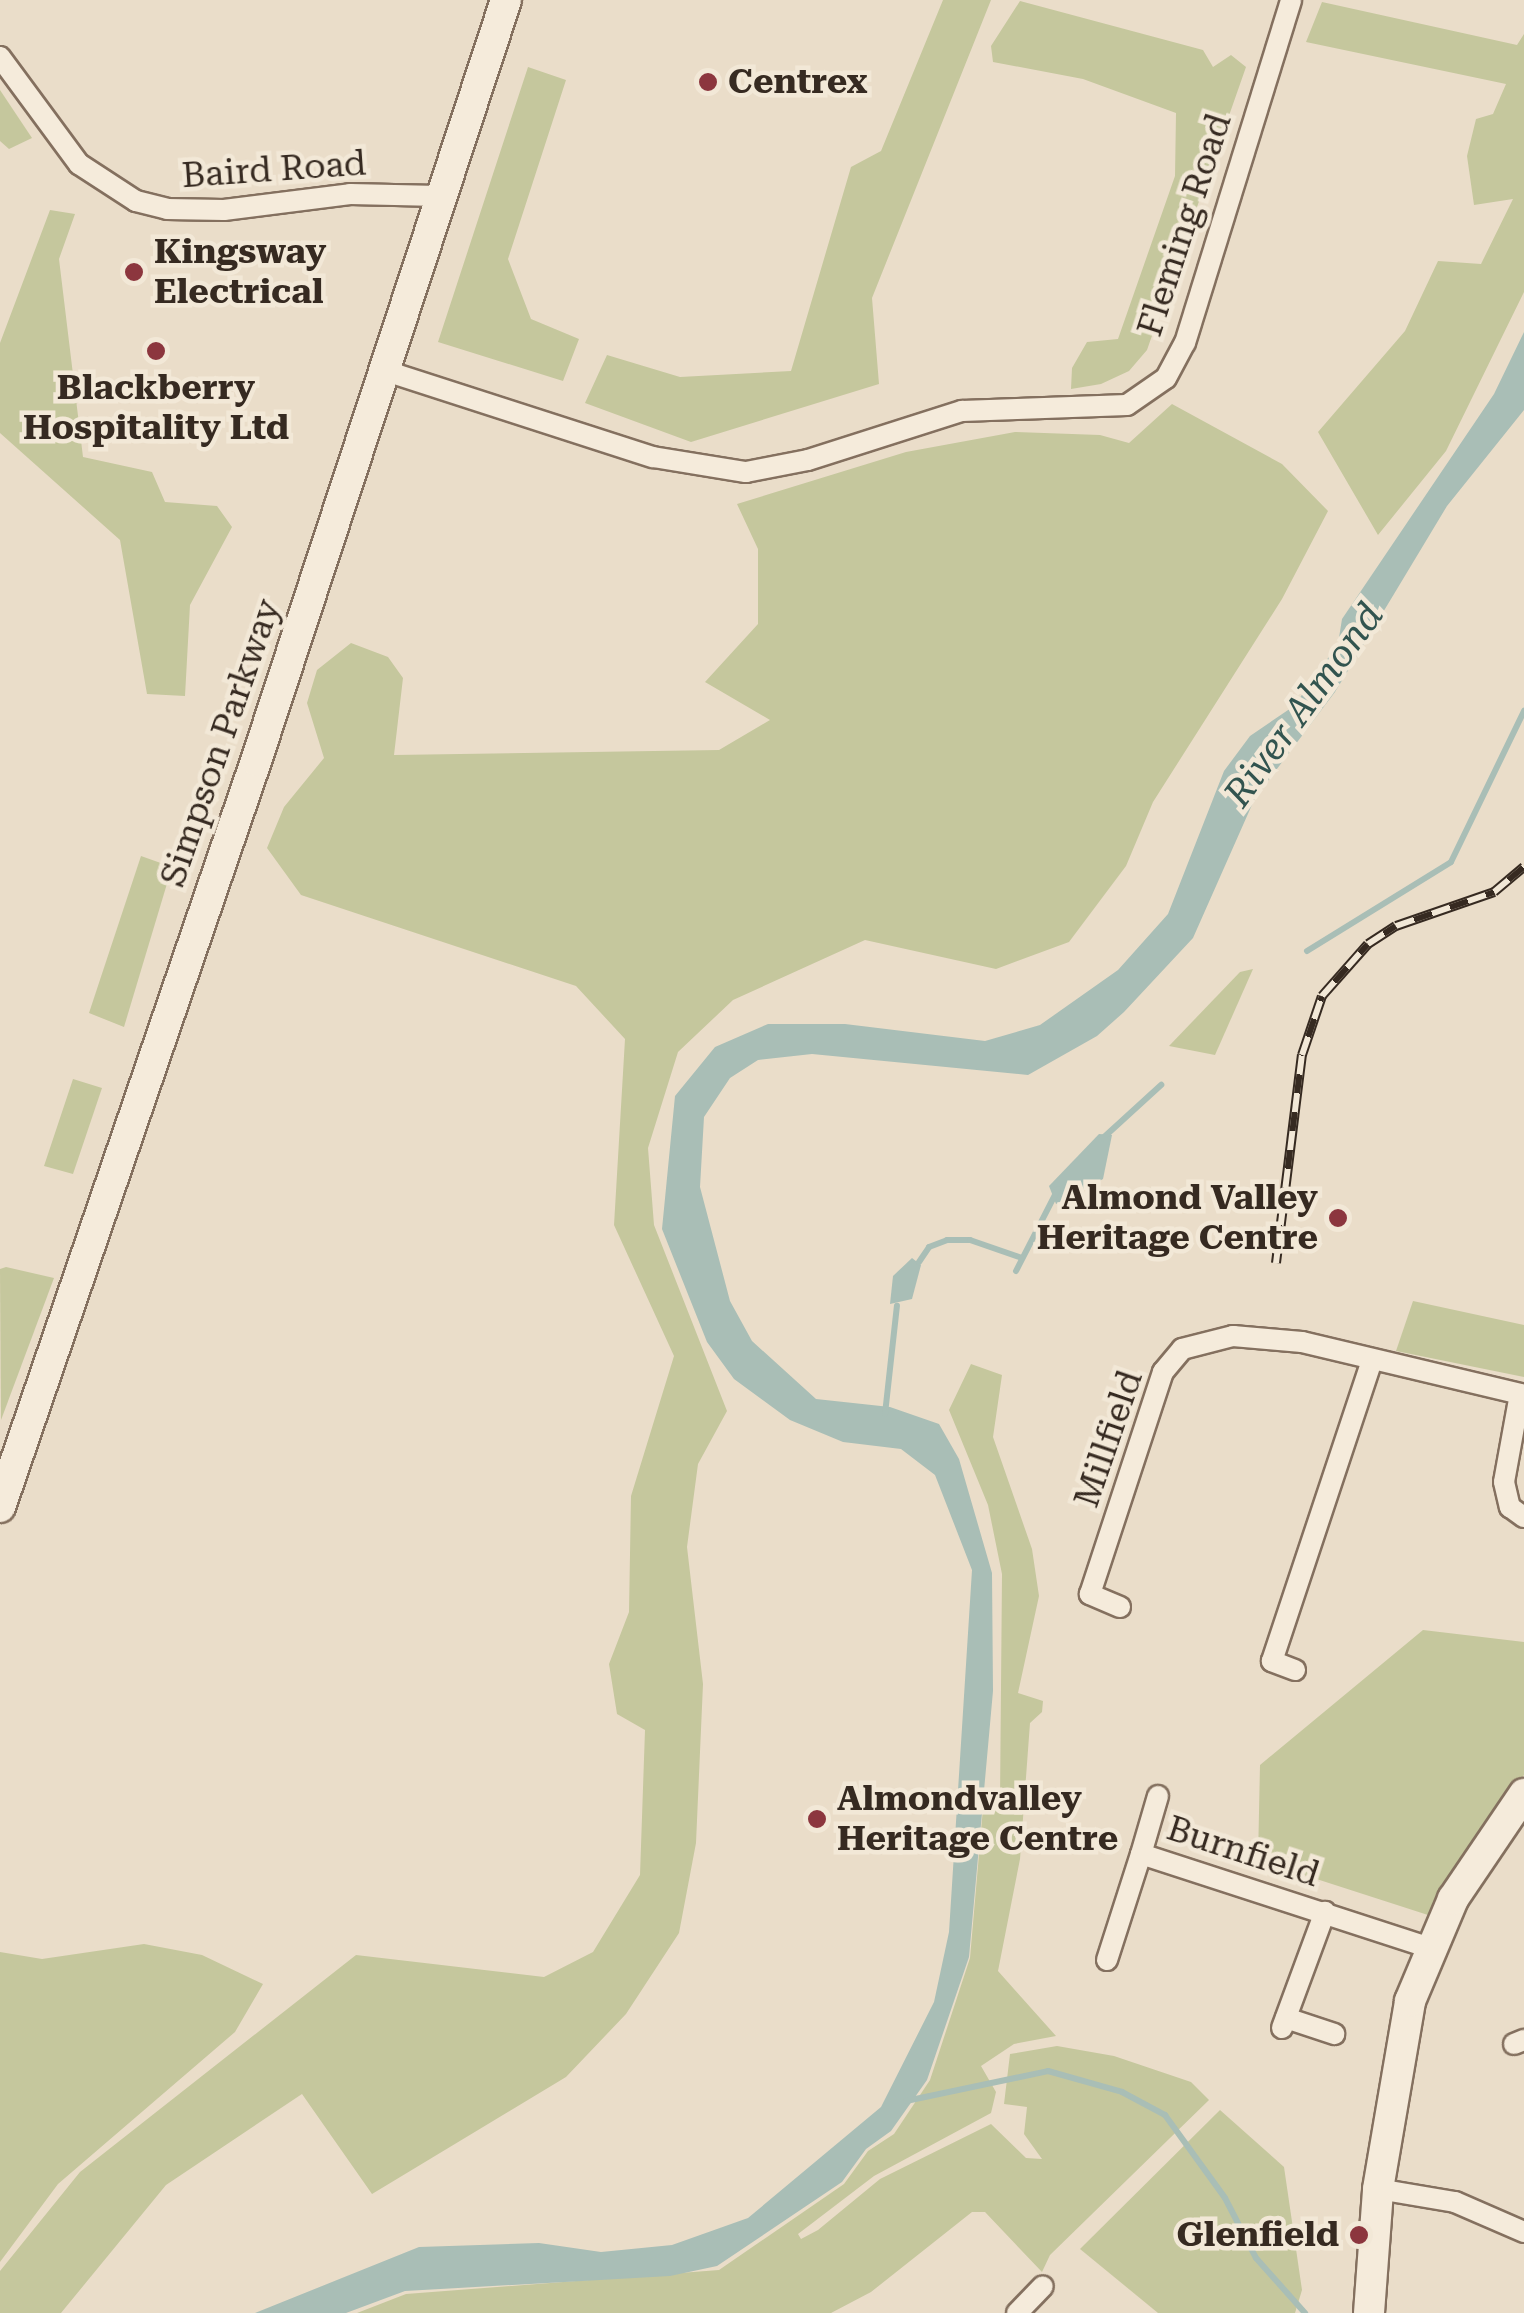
<!DOCTYPE html>
<style>
body{margin:0}
#map{position:relative;width:1524px;height:2313px;overflow:hidden;background:#eaddc9;font-family:"Roboto Serif",serif}
div>[style]{position:absolute}
.green>*{inset:0;background:#c5c79d}
.water>*{inset:0;background:#a9beb6}
.stream>*{height:6px;margin:-3px;padding:0 3px;transform-origin:3px;border-radius:3px;background:#a9beb6}
.roads{filter:drop-shadow(2px 0 #84705f) drop-shadow(-2px 0 #84705f) drop-shadow(0 2px #84705f) drop-shadow(0 -2px #84705f)}
.street>*{height:20px;margin:-10px;padding:0 10px;transform-origin:10px;border-radius:10px;background:#f5ebdb}
.secondary>*{height:30px;margin:-15px;padding:0 15px;transform-origin:15px;border-radius:15px;background:#f5ebdb}
.rail>*{height:10px;margin-top:-5px;transform-origin:0;background:repeating-linear-gradient(90deg,#f2e8d7 0 19px,#362a21 0 38px);box-sizing:border-box;border-block:2px solid #362a21}
.dots>*{width:28px;height:28px;translate:-50% -50%;box-sizing:border-box;border:5px solid #f2e8d7;border-radius:50%}
span{translate:-50% -50%;white-space:nowrap;text-align:center;line-height:1.15;-webkit-text-stroke:9px #f2e8d7;paint-order:stroke}
.poi-label{font-size:35px;color:#362a21;font-weight:700}
.left{translate:0 -50%;text-align:left}
.right{translate:-100% -50%;text-align:right}
.street-label{font-size:35px;color:#362a21}
.water-label{font-size:38px;color:#32544f;font-style:italic}
</style>
<div id="map">
<div class="green">
<div style="clip-path:polygon(943px 0,991px 0,872px 298px,879px 384px,691px 442px,585px 403px,607px 355px,680px 377px,791px 371px,851px 167px,881px 151px)"></div>
<div style="clip-path:polygon(1020px 1px,1203px 50px,1213px 67px,1231px 55px,1246px 67px,1147px 350px,1129px 371px,1101px 384px,1071px 389px,1072px 368px,1087px 342px,1118px 339px,1175px 176px,1176px 113px,1083px 79px,993px 62px,991px 46px)"></div>
<div style="clip-path:polygon(1322px 2px,1517px 45px,1524px 34px,1524px 292px,1446px 451px,1378px 535px,1318px 432px,1405px 331px,1438px 261px,1481px 264px,1513px 199px,1474px 205px,1467px 156px,1476px 119px,1493px 114px,1506px 84px,1306px 42px)"></div>
<div style="clip-path:polygon(528px 67px,566px 80px,508px 259px,531px 319px,579px 339px,563px 381px,438px 342px)"></div>
<div style="clip-path:polygon(0 90px,32px 138px,9px 149px,0 141px)"></div>
<div style="clip-path:polygon(50px 210px,75px 214px,59px 259px,83px 457px,152px 472px,165px 502px,217px 506px,232px 527px,190px 605px,185px 696px,147px 694px,120px 540px,0 433px,0 343px)"></div>
<div style="clip-path:polygon(1172px 404px,1282px 464px,1328px 511px,1282px 599px,1153px 802px,1126px 866px,1069px 942px,996px 969px,865px 940px,733px 1000px,678px 1052px,648px 1148px,654px 1225px,727px 1411px,698px 1464px,687px 1547px,703px 1684px,696px 1843px,679px 1933px,626px 2014px,566px 2077px,372px 2194px,302px 2094px,166px 2185px,61px 2313px,0 2313px,0 2271px,80px 2172px,356px 1955px,544px 1977px,593px 1952px,640px 1875px,645px 1730px,617px 1714px,609px 1664px,629px 1612px,631px 1496px,674px 1356px,614px 1225px,625px 1039px,576px 986px,301px 895px,267px 848px,284px 807px,324px 758px,307px 703px,317px 670px,351px 643px,388px 657px,403px 678px,394px 755px,719px 750px,770px 720px,705px 682px,758px 624px,758px 549px,737px 504px,906px 452px,1015px 432px,1100px 435px,1129px 443px)"></div>
<div style="clip-path:polygon(141px 856px,172px 867px,124px 1027px,89px 1013px)"></div>
<div style="clip-path:polygon(1253px 969px,1215px 1055px,1169px 1046px,1240px 972px)"></div>
<div style="clip-path:polygon(73px 1079px,102px 1088px,73px 1174px,44px 1166px)"></div>
<div style="clip-path:polygon(6px 1267px,54px 1278px,1px 1420px,0 1269px)"></div>
<div style="clip-path:polygon(1413px 1301px,1524px 1325px,1524px 1377px,1396px 1351px)"></div>
<div style="clip-path:polygon(971px 1364px,1002px 1375px,993px 1437px,1032px 1549px,1039px 1596px,1018px 1693px,1043px 1701px,1042px 1712px,1030px 1723px,1020px 1859px,998px 1971px,1056px 2036px,1014px 2044px,981px 2066px,996px 2092px,991px 2113px,874px 2176px,798px 2234px,801px 2239px,818px 2230px,880px 2179px,991px 2124px,1026px 2158px,1042px 2159px,1024px 2134px,1027px 2107px,1004px 2104px,1010px 2054px,1057px 2046px,1114px 2056px,1191px 2082px,1209px 2100px,1050px 2255px,1042px 2272px,985px 2212px,972px 2212px,871px 2292px,831px 2313px,357px 2313px,406px 2294px,719px 2270px,844px 2184px,868px 2151px,894px 2134px,930px 2080px,970px 1958px,983px 1808px,1000px 1801px,1002px 1574px,988px 1505px,949px 1410px)"></div>
<div style="clip-path:polygon(1423px 1630px,1524px 1642px,1524px 1775px,1470px 1845px,1428px 1915px,1258px 1860px,1260px 1765px)"></div>
<div style="clip-path:polygon(144px 1944px,202px 1955px,263px 1984px,235px 2032px,58px 2184px,0 2262px,0 1952px,42px 1959px)"></div>
<div style="clip-path:polygon(1220px 2110px,1284px 2167px,1302px 2290px,1295px 2313px,1158px 2313px,1080px 2249px)"></div>
</div>
<div class="water">
<div style="clip-path:polygon(1524px 332px,1524px 410px,1447px 506px,1335px 692px,1255px 798px,1193px 938px,1124px 1012px,1097px 1036px,1028px 1075px,812px 1054px,758px 1060px,730px 1078px,704px 1117px,700px 1187px,730px 1301px,752px 1341px,816px 1399px,890px 1407px,939px 1424px,959px 1459px,992px 1573px,993px 1691px,969px 1957px,927px 2080px,891px 2131px,866px 2149px,842px 2182px,717px 2266px,670px 2276px,405px 2291px,346px 2313px,255px 2313px,419px 2247px,539px 2243px,601px 2252px,672px 2245px,748px 2218px,881px 2107px,934px 2002px,949px 1932px,972px 1570px,935px 1475px,901px 1449px,843px 1442px,790px 1420px,734px 1379px,707px 1342px,662px 1229px,675px 1096px,715px 1047px,768px 1024px,845px 1024px,985px 1041px,1040px 1025px,1118px 970px,1168px 914px,1224px 771px,1250px 736px,1294px 706px,1338px 644px,1342px 619px,1494px 394px)"></div>
<div style="clip-path:polygon(1099px 1134px,1112px 1135px,1103px 1179px,1056px 1204px,1049px 1186px)"></div>
<div style="clip-path:polygon(912px 1258px,921px 1265px,912px 1299px,890px 1304px,893px 1276px)"></div>
</div>
<div class="stream">
<div style="left:1307px;top:951px;width:169px;rotate:-31.7deg"></div>
<div style="left:1451px;top:862px;width:168px;rotate:-64.2deg"></div>
<div style="left:1103px;top:1138px;width:79px;rotate:-42.4deg"></div>
<div style="left:919px;top:1262px;width:18px;rotate:-56deg"></div>
<div style="left:929px;top:1247px;width:19px;rotate:-21deg"></div>
<div style="left:947px;top:1240px;width:23px"></div>
<div style="left:970px;top:1240px;width:55px;rotate:19.1deg"></div>
<div style="left:1016px;top:1271px;width:92px;rotate:-62.9deg"></div>
<div style="left:885px;top:1414px;width:109px;rotate:-83.7deg"></div>
<div style="left:906px;top:2101px;width:145px;rotate:-11.9deg"></div>
<div style="left:1048px;top:2071px;width:77px;rotate:15.8deg"></div>
<div style="left:1122px;top:2092px;width:49px;rotate:28.1deg"></div>
<div style="left:1165px;top:2115px;width:102px;rotate:54.1deg"></div>
<div style="left:1225px;top:2198px;width:68px;rotate:62.7deg"></div>
<div style="left:1256px;top:2258px;width:74px;rotate:48.3deg"></div>
</div>
<div class="roads">
<div class="street">
<div style="left:0;top:57px;width:133px;rotate:53.6deg"></div>
<div style="left:79px;top:164px;width:68px;rotate:33deg"></div>
<div style="left:136px;top:201px;width:32px;rotate:14deg"></div>
<div style="left:167px;top:209px;width:57px;rotate:1deg"></div>
<div style="left:224px;top:210px;width:127px;rotate:-7.2deg"></div>
<div style="left:350px;top:194px;width:89px;rotate:1.3deg"></div>
<div style="left:383px;top:370px;width:284px;rotate:17.9deg"></div>
<div style="left:653px;top:457px;width:94px;rotate:9.2deg"></div>
<div style="left:746px;top:472px;width:63px;rotate:-11deg"></div>
<div style="left:808px;top:460px;width:162px;rotate:-17.7deg"></div>
<div style="left:962px;top:411px;width:165px;rotate:-2.1deg"></div>
<div style="left:1127px;top:405px;width:47px;rotate:-34.7deg"></div>
<div style="left:1166px;top:378px;width:40px;rotate:-62deg"></div>
<div style="left:1185px;top:343px;width:359px;rotate:-72.8deg"></div>
<div style="left:1520px;top:1394px;width:89px;rotate:100.3deg"></div>
<div style="left:1504px;top:1482px;width:26px;rotate:77deg"></div>
<div style="left:1510px;top:1507px;width:17px;rotate:36deg"></div>
<div style="left:1120px;top:1607px;width:33px;rotate:-157deg"></div>
<div style="left:1090px;top:1594px;width:234px;rotate:-71.8deg"></div>
<div style="left:1163px;top:1372px;width:30px;rotate:-50deg"></div>
<div style="left:1182px;top:1349px;width:53px;rotate:-14.3deg"></div>
<div style="left:1233px;top:1336px;width:69px;rotate:5deg"></div>
<div style="left:1302px;top:1342px;width:228px;rotate:13.4deg"></div>
<div style="left:1295px;top:1670px;width:25px;rotate:-159deg"></div>
<div style="left:1272px;top:1661px;width:317px;rotate:-71.6deg"></div>
<div style="left:1158px;top:1796px;width:60px;rotate:106.3deg"></div>
<div style="left:1141px;top:1854px;width:305px;rotate:18deg"></div>
<div style="left:1107px;top:1960px;width:111px;rotate:-72.2deg"></div>
<div style="left:1286px;top:2018px;width:51px;rotate:18.4deg"></div>
<div style="left:1282px;top:2028px;width:124px;rotate:-69.7deg"></div>
<div style="left:1514px;top:2044px;width:11px;rotate:-22deg"></div>
<div style="left:1378px;top:2189px;width:78px;rotate:9.6deg"></div>
<div style="left:1455px;top:2202px;width:75px;rotate:23.5deg"></div>
<div style="left:1017px;top:2313px;width:37px;rotate:-46deg"></div>
</div>
<div class="secondary">
<div style="left:0;top:1507px;width:789px;rotate:-71.06deg"></div>
<div style="left:256px;top:761px;width:801px;rotate:-71.81deg"></div>
<div style="left:1369px;top:2313px;width:124px;rotate:-85.8deg"></div>
<div style="left:1378px;top:2189px;width:191px;rotate:-80.3deg"></div>
<div style="left:1410px;top:2001px;width:111px;rotate:-67.1deg"></div>
<div style="left:1453px;top:1899px;width:127px;rotate:-55.9deg"></div>
</div>
</div>
<div class="rail">
<div style="left:1276px;top:1263px;width:210px;rotate:-82.9deg"></div>
<div style="left:1302px;top:1055px;width:62px;rotate:-71.3deg"></div>
<div style="left:1322px;top:996px;width:69px;rotate:-48.5deg"></div>
<div style="left:1368px;top:944px;width:33px;rotate:-33deg"></div>
<div style="left:1396px;top:926px;width:104px;rotate:-19.1deg"></div>
<div style="left:1494px;top:892px;width:39px;rotate:-40deg"></div>
</div>
<div class="dots">
<div style="left:708px;top:82px;background:#8c363e"></div>
<div style="left:134px;top:272px;background:#8c363e"></div>
<div style="left:156px;top:351px;background:#8c363e"></div>
<div style="left:1338px;top:1218px;background:#8c363e"></div>
<div style="left:817px;top:1819px;background:#8c363e"></div>
<div style="left:1359px;top:2235px;background:#8c363e"></div>
</div>
<div class="poi-label">
<span class="left" style="left:728px;top:82px">Centrex</span>
<span class="left" style="left:154px;top:272px">Kingsway<br>Electrical</span>
<span style="left:156px;top:408px">Blackberry<br>Hospitality Ltd</span>
<span class="right" style="left:1318px;top:1218px">Almond Valley<br>Heritage Centre</span>
<span class="left" style="left:837px;top:1819px">Almondvalley<br>Heritage Centre</span>
<span class="right" style="left:1339px;top:2235px">Glenfield</span>
</div>
<div class="street-label">
<span style="left:274px;top:170px;rotate:-4deg">Baird Road</span>
<span style="left:1185px;top:225px;rotate:-72deg">Fleming Road</span>
<span style="left:221px;top:743px;rotate:-71deg">Simpson Parkway</span>
<span style="left:1109px;top:1439px;rotate:-71deg">Millfield</span>
<span style="left:1243px;top:1852px;rotate:18deg">Burnfield</span>
</div>
<div class="water-label">
<span style="left:1304px;top:705px;rotate:-54deg">River Almond</span>
</div>
</div>
